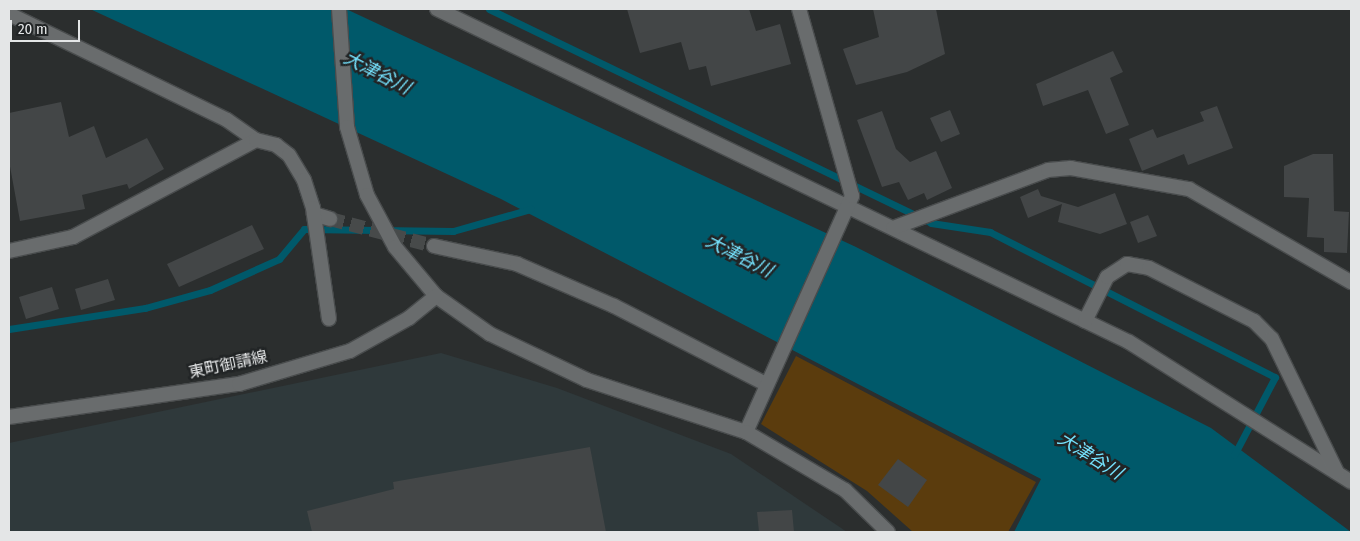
<!DOCTYPE html>
<meta charset="utf-8">
<style>
body{margin:0}
#map{position:relative;width:1360px;height:541px;overflow:hidden;background:#2b2e2e;font-family:"Fira Sans Condensed","Noto Sans JP",sans-serif}
div>[style]{position:absolute}
.built>*{inset:0;background:#2f393b}
.green>*{inset:0;background:#5b3c0d}
.water>*{inset:0;background:#00596a}
.stream>*{height:7px;margin:-3.5px;padding:0 3.5px;transform-origin:3.5px;border-radius:3.5px;background:#00596a}
.building>*{inset:0;background:#434647}
.minor-tunnel>*{height:14px;margin-top:-7px;transform-origin:0;background:repeating-linear-gradient(90deg,#474a4a 0 14px,transparent 0 21px)}
.roads{filter:drop-shadow(1px 0 #494c4d) drop-shadow(-1px 0 #494c4d) drop-shadow(0 1px #494c4d) drop-shadow(0 -1px #494c4d)}
.minor>*{height:14px;margin:-7px;padding:0 7px;transform-origin:7px;border-radius:7px;background:#696c6d}
.tertiary>*{height:14px;margin:-7px;padding:0 7px;transform-origin:7px;border-radius:7px;background:#696c6d}
span{translate:-50% -50%;white-space:nowrap;text-align:center;line-height:1.15;-webkit-text-stroke:5px #212425;paint-order:stroke}
.street-label{font-size:16px;color:#e4e6e7}
.water-label{font-size:18px;color:#74e1fc;font-style:italic}
.frame{position:absolute;inset:0;border:10px solid #e4e6e7;pointer-events:none}
.scale{position:absolute;left:10px;top:20px;width:70px;height:22px;box-sizing:border-box;border:2px solid #e4e6e7;border-top:0;padding-left:6px;font-size:15px;line-height:18px;white-space:nowrap;color:#e4e6e7;-webkit-text-stroke:4px #212425;paint-order:stroke}
</style>
<div id="map">
<div class="built">
<div style="clip-path:polygon(441px 353px,557px 388px,731px 454px,847px 532px,9px 532px,9px 443px)"></div>
</div>
<div class="green">
<div style="clip-path:polygon(796px 356px,1036px 482px,1008px 532px,913px 532px,867px 491px,761px 424px)"></div>
</div>
<div class="water">
<div style="clip-path:polygon(90px 9px,346px 9px,856px 247px,1211px 428px,1351px 532px,1014px 532px,1041px 479px,501px 199px)"></div>
</div>
<div class="stream">
<div style="left:489px;top:9px;width:491px;rotate:25.8deg"></div>
<div style="left:931px;top:223px;width:60px;rotate:8.7deg"></div>
<div style="left:990px;top:232px;width:320px;rotate:27deg"></div>
<div style="left:1275px;top:377px;width:88px;rotate:117.7deg"></div>
<div style="left:9px;top:329px;width:138px;rotate:-8.8deg"></div>
<div style="left:145px;top:308px;width:67px;rotate:-15.5deg"></div>
<div style="left:210px;top:290px;width:76px;rotate:-24.2deg"></div>
<div style="left:279px;top:259px;width:39px;rotate:-50deg"></div>
<div style="left:304px;top:229px;width:149px;rotate:0.8deg"></div>
<div style="left:453px;top:231px;width:81px;rotate:-15.8deg"></div>
</div>
<div class="building">
<div style="clip-path:polygon(627px 9px,749px 9px,756px 31px,780px 24px,791px 64px,711px 86px,706px 66px,689px 70px,681px 42px,640px 53px)"></div>
<div style="clip-path:polygon(873px 9px,936px 9px,945px 54px,907px 72px,856px 85px,843px 49px,879px 37px)"></div>
<div style="clip-path:polygon(1113px 51px,1123px 72px,1110px 78px,1129px 125px,1106px 134px,1088px 90px,1043px 106px,1036px 84px)"></div>
<div style="clip-path:polygon(61px 102px,69px 137px,94px 126px,106px 158px,147px 138px,164px 169px,129px 189px,127px 184px,82px 195px,85px 209px,20px 221px,9px 161px,9px 113px)"></div>
<div style="clip-path:polygon(1217px 106px,1233px 148px,1188px 165px,1184px 154px,1142px 171px,1129px 139px,1153px 129px,1157px 138px,1204px 121px,1200px 112px)"></div>
<div style="clip-path:polygon(950px 110px,960px 134px,941px 142px,930px 118px)"></div>
<div style="clip-path:polygon(882px 111px,896px 149px,910px 162px,936px 151px,952px 188px,927px 200px,924px 193px,908px 200px,899px 182px,882px 187px,857px 120px)"></div>
<div style="clip-path:polygon(1313px 154px,1333px 154px,1334px 211px,1349px 212px,1347px 253px,1324px 252px,1324px 238px,1307px 237px,1309px 198px,1284px 197px,1284px 166px)"></div>
<div style="clip-path:polygon(1038px 189px,1041px 196px,1078px 207px,1115px 193px,1127px 224px,1100px 234px,1058px 222px,1062px 204px,1028px 218px,1020px 197px)"></div>
<div style="clip-path:polygon(1148px 215px,1157px 236px,1138px 243px,1130px 222px)"></div>
<div style="clip-path:polygon(252px 225px,264px 249px,179px 287px,167px 264px)"></div>
<div style="clip-path:polygon(108px 279px,115px 300px,81px 310px,75px 289px)"></div>
<div style="clip-path:polygon(52px 287px,59px 309px,26px 319px,19px 297px)"></div>
<div style="clip-path:polygon(590px 447px,606px 532px,312px 532px,307px 511px,394px 489px,393px 482px)"></div>
<div style="clip-path:polygon(898px 459px,927px 480px,908px 507px,878px 485px)"></div>
<div style="clip-path:polygon(792px 510px,794px 532px,759px 532px,757px 512px)"></div>
</div>
<div class="minor-tunnel">
<div style="left:330px;top:219px;width:107px;rotate:14.6deg"></div>
</div>
<div class="roads">
<div class="minor">
<div style="left:437px;top:9px;width:768px;rotate:25.7deg"></div>
<div style="left:1129px;top:342px;width:262px;rotate:32.2deg"></div>
<div style="left:9px;top:14px;width:242px;rotate:25.9deg"></div>
<div style="left:227px;top:120px;width:35px;rotate:35deg"></div>
<div style="left:314px;top:214px;width:17px;rotate:17deg"></div>
<div style="left:893px;top:228px;width:165px;rotate:-20.5deg"></div>
<div style="left:1048px;top:170px;width:23px;rotate:-5deg"></div>
<div style="left:1071px;top:168px;width:120px;rotate:10.1deg"></div>
<div style="left:1189px;top:189px;width:187px;rotate:29.9deg"></div>
<div style="left:434px;top:246px;width:85px;rotate:12.2deg"></div>
<div style="left:517px;top:264px;width:106px;rotate:23.4deg"></div>
<div style="left:614px;top:306px;width:171px;rotate:27.2deg"></div>
<div style="left:9px;top:251px;width:66px;rotate:-12.3deg"></div>
<div style="left:73px;top:237px;width:207px;rotate:-27.9deg"></div>
<div style="left:256px;top:140px;width:21px;rotate:14deg"></div>
<div style="left:276px;top:145px;width:16px;rotate:38deg"></div>
<div style="left:289px;top:155px;width:29px;rotate:59deg"></div>
<div style="left:304px;top:180px;width:29px;rotate:72deg"></div>
<div style="left:313px;top:208px;width:112px;rotate:81.8deg"></div>
<div style="left:1085px;top:321px;width:49px;rotate:-63.4deg"></div>
<div style="left:1107px;top:277px;width:24px;rotate:-33deg"></div>
<div style="left:1127px;top:264px;width:22px;rotate:10deg"></div>
<div style="left:1149px;top:268px;width:118px;rotate:26.8deg"></div>
<div style="left:1254px;top:321px;width:25px;rotate:45deg"></div>
<div style="left:1272px;top:339px;width:148px;rotate:64deg"></div>
<div style="left:746px;top:432px;width:259px;rotate:-65.8deg"></div>
<div style="left:852px;top:196px;width:194px;rotate:-105.8deg"></div>
</div>
<div class="tertiary">
<div style="left:339px;top:9px;width:118px;rotate:86.1deg"></div>
<div style="left:347px;top:127px;width:71px;rotate:73.6deg"></div>
<div style="left:367px;top:195px;width:59px;rotate:61.7deg"></div>
<div style="left:395px;top:247px;width:64px;rotate:50.1deg"></div>
<div style="left:436px;top:296px;width:66px;rotate:35.1deg"></div>
<div style="left:490px;top:334px;width:107px;rotate:25.4deg"></div>
<div style="left:587px;top:380px;width:167px;rotate:18.1deg"></div>
<div style="left:746px;top:432px;width:115px;rotate:30.4deg"></div>
<div style="left:845px;top:490px;width:60px;rotate:44.3deg"></div>
<div style="left:9px;top:417px;width:232px;rotate:-8.2deg"></div>
<div style="left:239px;top:384px;width:116px;rotate:-16.6deg"></div>
<div style="left:350px;top:351px;width:68px;rotate:-29.2deg"></div>
<div style="left:409px;top:318px;width:35px;rotate:-39deg"></div>
</div>
</div>
<div class="street-label">
<span style="left:228px;top:365px;rotate:-12deg">東町御請線</span>
</div>
<div class="water-label">
<span style="left:377px;top:73px;rotate:27deg">大津谷川</span>
<span style="left:739px;top:256px;rotate:27deg">大津谷川</span>
<span style="left:1090px;top:456px;rotate:32deg">大津谷川</span>
</div>
<div class="frame"></div>
<div class="scale">20 m</div>
</div>
